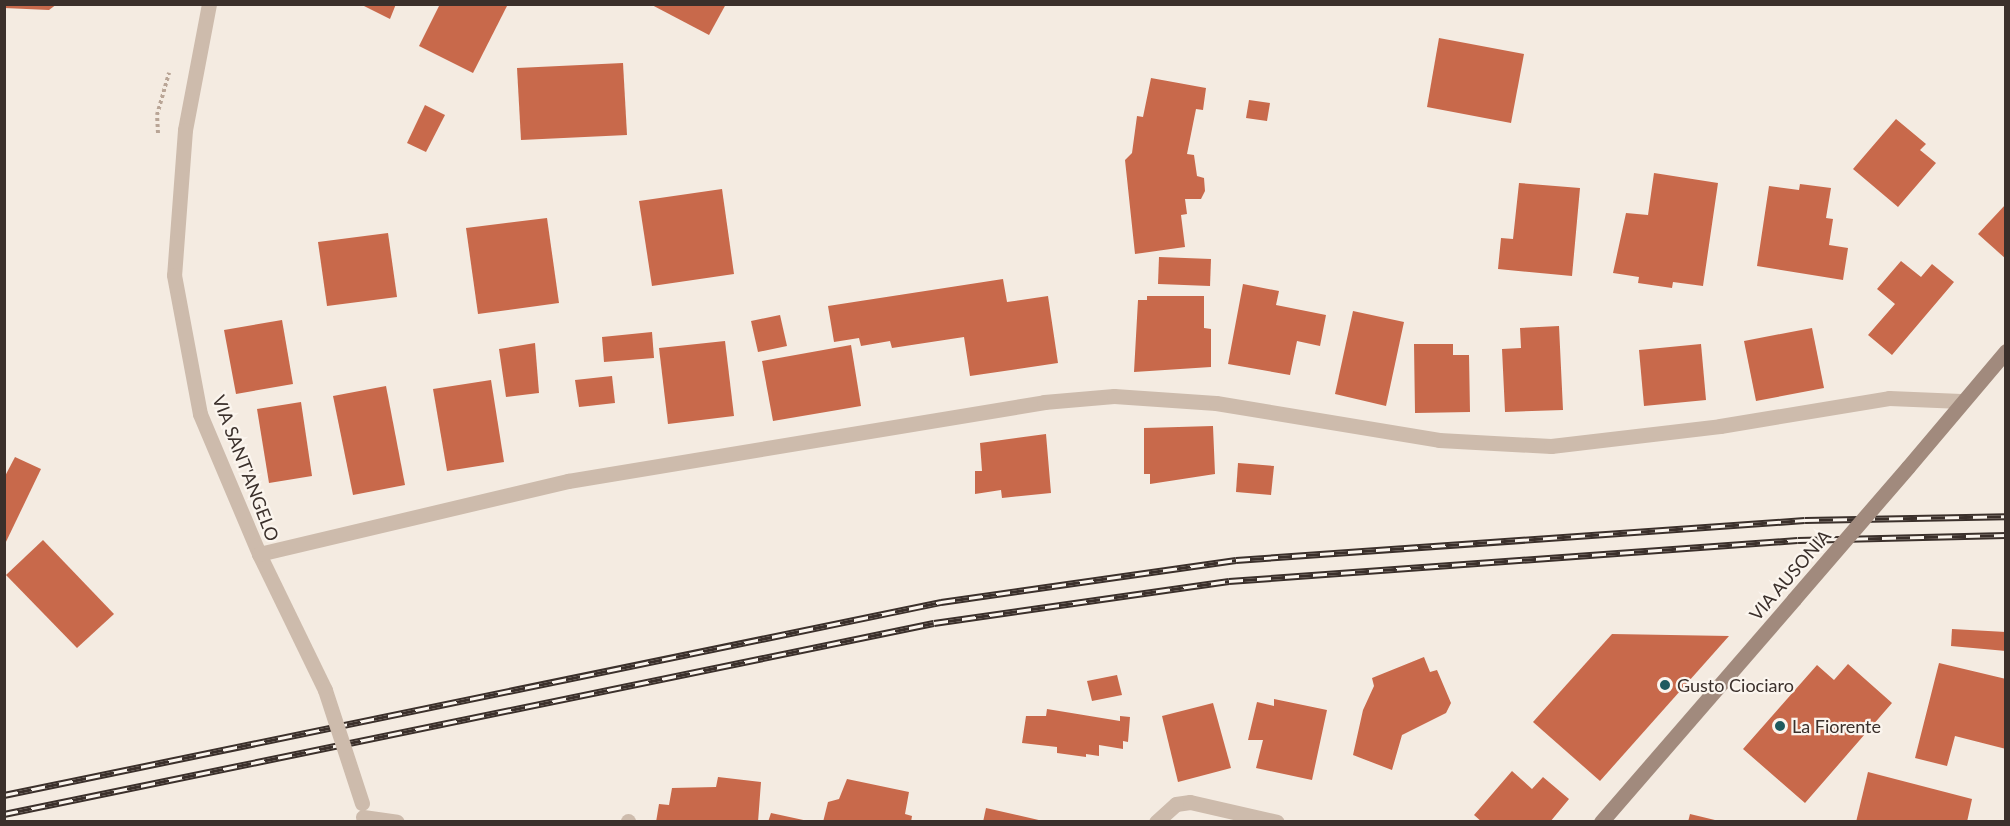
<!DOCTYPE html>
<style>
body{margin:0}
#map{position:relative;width:2010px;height:826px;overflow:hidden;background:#f4ebe1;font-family:Lato,sans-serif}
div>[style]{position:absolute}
.building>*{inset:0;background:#c8694b}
.path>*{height:4px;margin-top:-2px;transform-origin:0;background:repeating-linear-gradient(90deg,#b9a596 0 3px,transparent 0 6px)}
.street>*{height:15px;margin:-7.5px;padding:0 7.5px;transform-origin:7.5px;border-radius:7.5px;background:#cdbbac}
.secondary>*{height:15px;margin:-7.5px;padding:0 7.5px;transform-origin:7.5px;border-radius:7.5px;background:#a18a7d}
.rail>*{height:7px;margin-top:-3.5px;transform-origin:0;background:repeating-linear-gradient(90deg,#fbf5ee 0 14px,#3b302b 0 28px);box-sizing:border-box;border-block:2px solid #3b302b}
.street-bridge>*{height:15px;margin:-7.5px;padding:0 7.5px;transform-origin:7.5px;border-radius:7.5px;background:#cdbbac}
.secondary-bridge>*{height:15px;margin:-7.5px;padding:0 7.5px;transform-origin:7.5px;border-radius:7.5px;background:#a18a7d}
.dots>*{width:16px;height:16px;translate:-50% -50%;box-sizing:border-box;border:3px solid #fbf5ee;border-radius:50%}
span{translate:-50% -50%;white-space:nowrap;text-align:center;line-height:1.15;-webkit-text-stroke:4.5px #fbf5ee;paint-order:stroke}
.street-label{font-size:18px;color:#3b302b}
.poi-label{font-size:18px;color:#3b302b}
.left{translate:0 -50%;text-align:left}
.frame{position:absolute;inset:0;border:6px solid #3b302b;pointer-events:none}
</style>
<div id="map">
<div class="building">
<div style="clip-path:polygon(4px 4px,57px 4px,49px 10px,4px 8px)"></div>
<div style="clip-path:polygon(360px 4px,396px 4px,390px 19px)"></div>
<div style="clip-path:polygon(440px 4px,508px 4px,473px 73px,419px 46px)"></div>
<div style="clip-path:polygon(650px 4px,726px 4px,709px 35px)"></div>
<div style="clip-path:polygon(1439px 38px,1524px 54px,1511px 123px,1427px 107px)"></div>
<div style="clip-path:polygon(623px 63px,627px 135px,521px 140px,517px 68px)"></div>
<div style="clip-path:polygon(1151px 78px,1206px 88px,1203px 110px,1196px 109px,1187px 154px,1194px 155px,1197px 176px,1204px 178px,1205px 191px,1201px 199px,1185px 199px,1187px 214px,1181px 215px,1185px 247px,1135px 254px,1125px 160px,1132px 153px,1137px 116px,1143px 117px)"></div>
<div style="clip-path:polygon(1249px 100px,1270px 103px,1267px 121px,1246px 118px)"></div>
<div style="clip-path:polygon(425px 105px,445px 115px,426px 152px,407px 143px)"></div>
<div style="clip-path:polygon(1896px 119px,1926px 144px,1920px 150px,1936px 163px,1898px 207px,1853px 169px)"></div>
<div style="clip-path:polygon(1654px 173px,1718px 183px,1703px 286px,1673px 282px,1672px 288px,1638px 283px,1639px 277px,1613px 273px,1626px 213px,1648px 215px)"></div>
<div style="clip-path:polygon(1519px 183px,1580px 188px,1572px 276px,1498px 269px,1501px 238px,1513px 239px)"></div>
<div style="clip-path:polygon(1800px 184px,1831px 188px,1826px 218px,1833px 219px,1829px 245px,1848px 248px,1843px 280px,1757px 266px,1769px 186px,1799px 190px)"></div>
<div style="clip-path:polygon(722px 189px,734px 274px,652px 286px,639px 201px)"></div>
<div style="clip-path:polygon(2006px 204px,2006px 259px,1978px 234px)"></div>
<div style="clip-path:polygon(547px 218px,559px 303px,478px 314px,466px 228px)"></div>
<div style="clip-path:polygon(388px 233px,397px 297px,327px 306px,318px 242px)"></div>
<div style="clip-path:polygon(1159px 257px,1211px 259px,1210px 286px,1158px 284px)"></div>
<div style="clip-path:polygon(1901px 261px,1921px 277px,1932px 264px,1954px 282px,1892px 355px,1868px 335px,1895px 304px,1877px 289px)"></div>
<div style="clip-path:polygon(1003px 279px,1007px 302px,1048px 296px,1058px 363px,970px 376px,964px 337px,892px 348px,890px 341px,861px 346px,859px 338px,834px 342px,828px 306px)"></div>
<div style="clip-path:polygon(1243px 284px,1279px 291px,1276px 305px,1326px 315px,1320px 346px,1297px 341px,1290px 375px,1228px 364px)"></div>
<div style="clip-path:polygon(1147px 296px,1204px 296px,1204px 328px,1211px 329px,1211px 367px,1134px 372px,1138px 300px,1147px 300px)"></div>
<div style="clip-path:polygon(1353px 311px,1404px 322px,1386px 406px,1335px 394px)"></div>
<div style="clip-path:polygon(780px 315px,787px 346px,758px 352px,751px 321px)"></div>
<div style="clip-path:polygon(282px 320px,293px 384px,236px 394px,224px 330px)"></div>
<div style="clip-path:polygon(1559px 326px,1563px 410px,1505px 412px,1502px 349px,1521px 348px,1520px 328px)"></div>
<div style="clip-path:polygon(1812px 328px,1824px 388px,1756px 401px,1744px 341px)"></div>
<div style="clip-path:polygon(652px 332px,654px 358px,604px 362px,602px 337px)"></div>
<div style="clip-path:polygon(725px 341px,734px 416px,668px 424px,659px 348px)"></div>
<div style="clip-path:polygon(535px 343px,539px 393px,506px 397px,499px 349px)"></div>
<div style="clip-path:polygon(1414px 344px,1453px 344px,1453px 355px,1469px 355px,1470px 412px,1415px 413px)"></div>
<div style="clip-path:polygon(1701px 344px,1706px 400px,1644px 406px,1639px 350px)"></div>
<div style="clip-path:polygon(851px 345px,861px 406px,773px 421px,762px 361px)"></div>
<div style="clip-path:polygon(612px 376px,615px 403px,579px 407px,575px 380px)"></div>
<div style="clip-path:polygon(491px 380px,504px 462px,447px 471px,433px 389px)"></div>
<div style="clip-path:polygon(386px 386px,405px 485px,353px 495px,333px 396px)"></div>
<div style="clip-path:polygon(301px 402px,312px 476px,269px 483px,257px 409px)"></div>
<div style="clip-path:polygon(1213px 426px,1215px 474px,1150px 484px,1150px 474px,1144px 474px,1144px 428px)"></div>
<div style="clip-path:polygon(1046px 434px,1051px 493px,1002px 498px,1001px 490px,975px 494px,975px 471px,982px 471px,980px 443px)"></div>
<div style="clip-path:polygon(15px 457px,41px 469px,4px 546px,4px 478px)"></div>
<div style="clip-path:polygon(1238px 463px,1274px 466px,1271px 495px,1236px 492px)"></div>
<div style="clip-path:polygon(43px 540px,114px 614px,77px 648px,6px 575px)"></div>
<div style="clip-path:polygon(1952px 629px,2006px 632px,2006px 651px,1951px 646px)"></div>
<div style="clip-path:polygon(1612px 634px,1729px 636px,1600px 781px,1533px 722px)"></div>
<div style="clip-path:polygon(1424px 657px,1430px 672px,1437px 670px,1451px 703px,1446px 713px,1402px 735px,1392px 770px,1353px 755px,1363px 710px,1374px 686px,1372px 678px)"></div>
<div style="clip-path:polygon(1939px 663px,2006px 679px,2006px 749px,1955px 736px,1947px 766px,1915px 758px)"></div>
<div style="clip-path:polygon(1848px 664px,1892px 703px,1805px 803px,1743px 749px,1817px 665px,1834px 680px)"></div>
<div style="clip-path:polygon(1117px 675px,1122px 695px,1092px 701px,1087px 681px)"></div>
<div style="clip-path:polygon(1274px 699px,1327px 710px,1312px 780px,1256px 768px,1263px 740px,1248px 740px,1257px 702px,1274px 706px)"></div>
<div style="clip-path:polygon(1213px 703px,1231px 768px,1178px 782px,1162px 716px)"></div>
<div style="clip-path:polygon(1047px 709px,1120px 721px,1120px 716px,1130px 717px,1128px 742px,1123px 741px,1123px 749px,1099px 745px,1099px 756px,1086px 754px,1086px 757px,1057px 753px,1057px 747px,1022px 743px,1026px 716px,1046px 716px)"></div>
<div style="clip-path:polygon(1512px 771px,1532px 789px,1543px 777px,1569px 799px,1550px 822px,1482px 822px,1474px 815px)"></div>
<div style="clip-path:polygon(1868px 772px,1972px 799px,1967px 822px,1856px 822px)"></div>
<div style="clip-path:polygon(718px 777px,761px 782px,758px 822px,656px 822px,659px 804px,669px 805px,672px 788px,716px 787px)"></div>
<div style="clip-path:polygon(847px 779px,909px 792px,905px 814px,912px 816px,911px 822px,823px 822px,828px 802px,839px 799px)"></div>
<div style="clip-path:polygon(986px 808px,1043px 821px,1043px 822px,983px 822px)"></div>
<div style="clip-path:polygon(771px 813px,808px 821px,807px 822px,768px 822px)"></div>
<div style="clip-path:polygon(1690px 814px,1719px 821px,1719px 822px,1688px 822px)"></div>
</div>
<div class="path">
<div style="left:158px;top:133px;width:18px;rotate:-93deg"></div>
<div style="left:157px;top:115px;width:44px;rotate:-74.1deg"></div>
</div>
<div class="street">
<div style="left:209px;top:4px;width:128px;rotate:100.8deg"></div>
<div style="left:185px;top:130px;width:145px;rotate:94.3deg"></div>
<div style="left:174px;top:275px;width:141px;rotate:79.4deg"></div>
<div style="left:200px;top:414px;width:152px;rotate:67.1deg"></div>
<div style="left:259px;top:554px;width:151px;rotate:64.1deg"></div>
<div style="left:259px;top:554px;width:318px;rotate:-13.3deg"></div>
<div style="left:568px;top:481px;width:483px;rotate:-9.4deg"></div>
<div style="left:1044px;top:402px;width:70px;rotate:-4.9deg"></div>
<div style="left:1114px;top:396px;width:102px;rotate:3.9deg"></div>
<div style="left:1216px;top:403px;width:226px;rotate:9.4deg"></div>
<div style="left:1439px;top:440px;width:112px;rotate:3.1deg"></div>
<div style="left:1551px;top:446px;width:170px;rotate:-6.7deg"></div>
<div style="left:1720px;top:426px;width:171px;rotate:-9.4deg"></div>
<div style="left:1889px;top:398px;width:72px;rotate:2.4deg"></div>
<div style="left:363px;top:817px;width:34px;rotate:8deg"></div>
<div style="left:628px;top:822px;width:1px;rotate:-90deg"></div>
<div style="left:1156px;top:822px;width:27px;rotate:-42deg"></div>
<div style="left:1176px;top:804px;width:14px;rotate:-8deg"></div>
<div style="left:1190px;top:802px;width:89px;rotate:12.9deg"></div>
</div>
<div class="secondary">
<div style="left:1908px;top:467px;width:152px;rotate:-49.8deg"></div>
<div style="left:1601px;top:822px;width:295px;rotate:-49.1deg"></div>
</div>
<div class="rail">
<div style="left:4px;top:795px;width:957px;rotate:-11.64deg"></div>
<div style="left:941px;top:602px;width:298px;rotate:-8.1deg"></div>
<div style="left:1236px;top:560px;width:570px;rotate:-4.02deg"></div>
<div style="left:1805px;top:520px;width:201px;rotate:-1.1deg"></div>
<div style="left:4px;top:814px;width:949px;rotate:-11.61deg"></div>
<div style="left:934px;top:623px;width:298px;rotate:-8.1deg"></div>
<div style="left:1229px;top:581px;width:570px;rotate:-4.12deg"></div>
<div style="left:1798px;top:540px;width:208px;rotate:-1.4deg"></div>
</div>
<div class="street-bridge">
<div style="left:325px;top:690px;width:119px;rotate:71.9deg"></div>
</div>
<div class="secondary-bridge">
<div style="left:1794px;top:599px;width:174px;rotate:-49.2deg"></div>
</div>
<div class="dots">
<div style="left:1665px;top:685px;background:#1f5a5e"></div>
<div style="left:1780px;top:726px;background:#1f5a5e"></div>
</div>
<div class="street-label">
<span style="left:246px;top:468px;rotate:69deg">VIA SANT'ANGELO</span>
<span style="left:1790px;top:575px;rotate:-49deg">VIA AUSONIA</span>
</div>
<div class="poi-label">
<span class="left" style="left:1677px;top:685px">Gusto Ciociaro</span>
<span class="left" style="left:1792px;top:726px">La Fiorente</span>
</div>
<div class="frame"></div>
</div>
